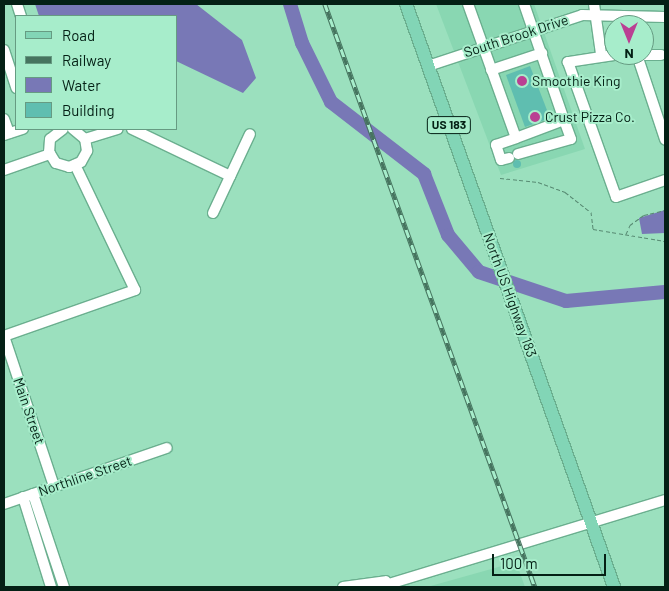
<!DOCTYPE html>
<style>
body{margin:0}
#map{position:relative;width:669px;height:591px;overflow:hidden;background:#9be0be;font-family:Barlow,sans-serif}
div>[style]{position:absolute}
.built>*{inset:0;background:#89d7b2}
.water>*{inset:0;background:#7878b6}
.river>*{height:14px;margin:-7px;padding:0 7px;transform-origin:7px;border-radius:7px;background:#7878b6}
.building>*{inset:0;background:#5fbeb0}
.round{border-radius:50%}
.path>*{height:1px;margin-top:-0.5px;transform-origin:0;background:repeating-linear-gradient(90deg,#578a72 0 4px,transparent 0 6.5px)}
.roads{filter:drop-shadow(1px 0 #6baf8f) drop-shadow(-1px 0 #6baf8f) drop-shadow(0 1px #6baf8f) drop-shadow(0 -1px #6baf8f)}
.minor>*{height:10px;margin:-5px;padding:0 5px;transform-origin:5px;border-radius:5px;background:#fff}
.major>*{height:12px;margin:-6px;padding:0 6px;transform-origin:6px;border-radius:6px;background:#82d5b6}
.rail>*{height:4.5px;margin-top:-2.25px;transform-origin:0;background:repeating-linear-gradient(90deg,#a7edcb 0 8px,#46745f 0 16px);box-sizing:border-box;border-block:1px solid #46745f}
.dots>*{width:14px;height:14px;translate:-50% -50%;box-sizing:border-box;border:2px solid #a7edcb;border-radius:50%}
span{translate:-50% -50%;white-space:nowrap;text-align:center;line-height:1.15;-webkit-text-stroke:4px #a7edcb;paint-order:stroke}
.shield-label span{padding:1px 4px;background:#a7edcb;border:1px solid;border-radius:4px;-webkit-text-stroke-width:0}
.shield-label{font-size:12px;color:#042015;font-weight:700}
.street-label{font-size:14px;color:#042015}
.poi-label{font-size:14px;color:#042015}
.left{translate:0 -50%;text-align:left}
.frame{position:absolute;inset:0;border:5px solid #042015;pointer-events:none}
.legend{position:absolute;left:15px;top:15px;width:162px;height:115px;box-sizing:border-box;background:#a7edcb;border:1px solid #669b82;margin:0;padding:6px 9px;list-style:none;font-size:15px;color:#042015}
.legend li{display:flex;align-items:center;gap:10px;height:25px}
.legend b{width:25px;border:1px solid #669b82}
.north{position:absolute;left:604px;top:15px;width:50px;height:50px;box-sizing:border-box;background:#a7edcb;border:1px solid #669b82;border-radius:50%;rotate:180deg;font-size:14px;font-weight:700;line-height:20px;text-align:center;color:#042015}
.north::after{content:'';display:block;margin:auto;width:18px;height:22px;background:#ba4093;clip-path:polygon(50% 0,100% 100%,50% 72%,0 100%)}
.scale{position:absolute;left:492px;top:554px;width:114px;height:22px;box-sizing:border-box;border:2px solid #042015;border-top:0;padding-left:6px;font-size:15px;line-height:18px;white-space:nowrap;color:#042015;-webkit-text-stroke:4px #a7edcb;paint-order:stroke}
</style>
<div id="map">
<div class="built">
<div style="clip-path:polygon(436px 4px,534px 4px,585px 149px,501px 175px)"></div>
<div style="clip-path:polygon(516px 562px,525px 587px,427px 587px)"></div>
</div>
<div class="water">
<div style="clip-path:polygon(35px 4px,196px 4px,242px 40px,256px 78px,243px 93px,176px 61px,176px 16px,39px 16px)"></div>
<div style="clip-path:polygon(665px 210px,665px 233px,642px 234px,639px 218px)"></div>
</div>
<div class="river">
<div style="left:290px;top:4px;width:41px;rotate:72.9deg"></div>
<div style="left:302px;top:43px;width:66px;rotate:63.8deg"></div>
<div style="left:331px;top:102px;width:118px;rotate:37.7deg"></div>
<div style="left:424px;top:174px;width:66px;rotate:68.5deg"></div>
<div style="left:448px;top:235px;width:48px;rotate:50deg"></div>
<div style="left:479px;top:272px;width:92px;rotate:18.4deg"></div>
<div style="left:566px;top:301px;width:99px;rotate:-5.2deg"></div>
</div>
<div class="building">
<div style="clip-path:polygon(530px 66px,550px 118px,525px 127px,506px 75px)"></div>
<div class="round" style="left:513px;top:160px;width:8px;height:8px"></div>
</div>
<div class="path">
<div style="left:500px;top:178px;width:38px;rotate:6deg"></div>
<div style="left:538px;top:182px;width:29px;rotate:20deg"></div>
<div style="left:565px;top:192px;width:33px;rotate:38deg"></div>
<div style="left:591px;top:212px;width:17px;rotate:83deg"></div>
<div style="left:593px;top:229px;width:73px;rotate:9.5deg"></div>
<div style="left:626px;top:234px;width:10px;rotate:-66deg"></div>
<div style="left:630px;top:225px;width:17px;rotate:-36deg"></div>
<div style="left:644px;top:215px;width:22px;rotate:-13deg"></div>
</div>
<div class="roads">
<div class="minor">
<div style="left:17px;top:4px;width:13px;rotate:72deg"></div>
<div style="left:468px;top:4px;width:142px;rotate:70.3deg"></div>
<div style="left:516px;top:138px;width:51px;rotate:-20.6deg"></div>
<div style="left:564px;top:120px;width:123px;rotate:-109deg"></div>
<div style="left:594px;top:4px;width:50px;rotate:82deg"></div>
<div style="left:4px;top:50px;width:40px;rotate:72deg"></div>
<div style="left:614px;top:55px;width:47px;rotate:171.3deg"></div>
<div style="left:568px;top:62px;width:143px;rotate:70.4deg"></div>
<div style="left:616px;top:197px;width:52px;rotate:-19.1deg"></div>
<div style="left:628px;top:55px;width:33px"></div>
<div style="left:637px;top:55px;width:89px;rotate:71.6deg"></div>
<div style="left:428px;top:66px;width:162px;rotate:-18.3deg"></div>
<div style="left:582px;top:15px;width:83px;rotate:1.4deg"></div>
<div style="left:491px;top:70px;width:54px;rotate:-18.4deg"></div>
<div style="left:4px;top:119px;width:15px;rotate:70deg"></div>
<div style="left:63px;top:129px;width:16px;rotate:142deg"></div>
<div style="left:50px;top:139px;width:13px;rotate:94deg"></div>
<div style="left:49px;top:152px;width:13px;rotate:58deg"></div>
<div style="left:56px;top:163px;width:14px;rotate:17deg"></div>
<div style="left:69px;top:167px;width:13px;rotate:-23deg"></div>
<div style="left:81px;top:162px;width:13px;rotate:-61deg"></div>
<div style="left:87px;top:151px;width:12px;rotate:-99deg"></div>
<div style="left:85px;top:139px;width:16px;rotate:-140deg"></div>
<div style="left:132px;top:129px;width:109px;rotate:25.6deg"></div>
<div style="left:4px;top:135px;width:20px;rotate:-18deg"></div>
<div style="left:85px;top:139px;width:34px;rotate:-17deg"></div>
<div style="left:518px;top:154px;width:55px;rotate:-15.8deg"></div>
<div style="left:571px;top:139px;width:20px;rotate:-110deg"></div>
<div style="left:509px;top:158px;width:8px;rotate:166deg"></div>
<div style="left:501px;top:160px;width:16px;rotate:-108deg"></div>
<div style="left:496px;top:145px;width:21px;rotate:-19deg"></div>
<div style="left:4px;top:170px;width:49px;rotate:-19.2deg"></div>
<div style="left:213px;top:213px;width:87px;rotate:-64.9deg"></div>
<div style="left:4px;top:336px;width:139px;rotate:-19.3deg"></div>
<div style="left:135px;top:290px;width:139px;rotate:-115.6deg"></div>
<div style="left:4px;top:336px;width:158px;rotate:71.6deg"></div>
<div style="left:33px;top:494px;width:98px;rotate:71.6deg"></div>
<div style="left:23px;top:497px;width:94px;rotate:72.7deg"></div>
<div style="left:4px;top:504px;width:172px;rotate:-19deg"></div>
<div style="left:343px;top:587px;width:43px;rotate:-7.9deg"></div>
<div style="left:379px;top:587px;width:299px;rotate:-16.9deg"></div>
</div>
<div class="major">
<div style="left:406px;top:4px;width:619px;rotate:70.36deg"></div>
</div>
</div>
<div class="rail">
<div style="left:325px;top:4px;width:620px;rotate:70.19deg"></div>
</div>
<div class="dots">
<div style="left:522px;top:81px;background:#ba4093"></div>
<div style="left:535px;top:117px;background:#ba4093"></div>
</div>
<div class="shield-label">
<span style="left:449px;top:125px">US 183</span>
</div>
<div class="street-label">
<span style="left:516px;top:36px;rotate:-18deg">South Brook Drive</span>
<span style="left:510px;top:295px;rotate:70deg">North US Highway 183</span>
<span style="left:29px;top:411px;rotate:71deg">Main Street</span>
<span style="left:85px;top:476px;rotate:-19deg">Northline Street</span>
</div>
<div class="poi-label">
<span class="left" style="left:532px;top:81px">Smoothie King</span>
<span class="left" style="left:545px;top:117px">Crust Pizza Co.</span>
</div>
<div class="frame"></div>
<ul class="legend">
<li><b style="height:6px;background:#82d5b6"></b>Road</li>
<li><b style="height:6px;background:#46745f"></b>Railway</li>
<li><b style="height:14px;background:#7878b6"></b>Water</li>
<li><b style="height:14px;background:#5fbeb0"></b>Building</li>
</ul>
<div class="north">N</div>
<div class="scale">100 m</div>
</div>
